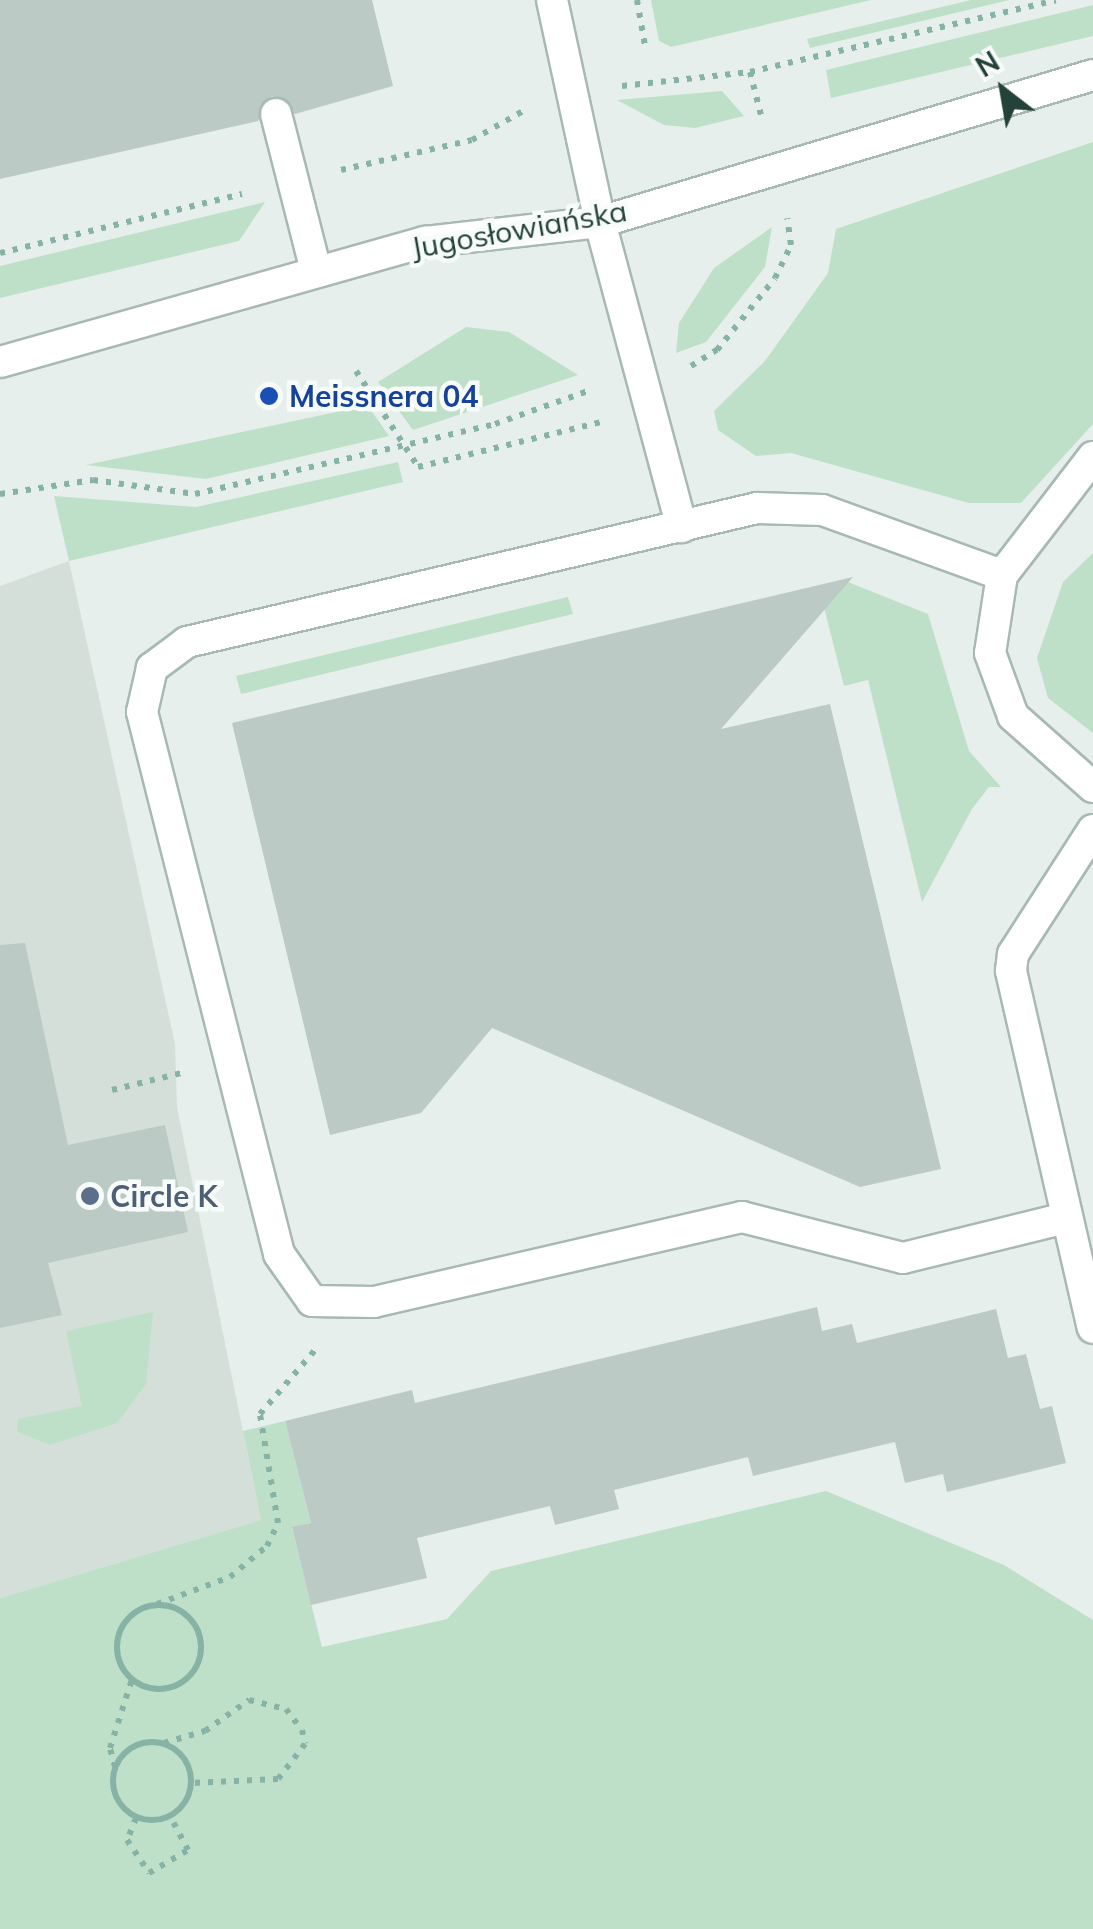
<!DOCTYPE html>
<meta charset="utf-8">
<style>
body{margin:0}
#map{position:relative;width:1093px;height:1929px;overflow:hidden;background:#e6efeb;font-family:Mulish,sans-serif}
div>[style]{position:absolute}
.built>*{inset:0;background:#d4dfda}
.green>*{inset:0;background:#bfe0c8}
.building>*{inset:0;background:#bbcac4}
.path>*{height:6px;margin-top:-3px;transform-origin:0;background:repeating-linear-gradient(90deg,#86b3a5 0 5px,transparent 0 13px)}
.path>.ring{margin:-3px;padding:0;box-sizing:content-box;background:none;border:6px solid #86b3a5;border-radius:50%}
.roads{filter:drop-shadow(2px 0 #a8b8b2) drop-shadow(-2px 0 #a8b8b2) drop-shadow(0 2px #a8b8b2) drop-shadow(0 -2px #a8b8b2)}
.service>*{height:30px;margin:-15px;padding:0 15px;transform-origin:15px;border-radius:15px;background:#fff}
.minor>*{height:30px;margin:-15px;padding:0 15px;transform-origin:15px;border-radius:15px;background:#fff}
.tertiary>*{height:30px;margin:-15px;padding:0 15px;transform-origin:15px;border-radius:15px;background:#fff}
.dots>*{width:28px;height:28px;translate:-50% -50%;box-sizing:border-box;border:5px solid #f7fbf9;border-radius:50%}
span{translate:-50% -50%;white-space:nowrap;text-align:center;line-height:1.15;-webkit-text-stroke:9px #f7fbf9;paint-order:stroke}
.street-label{font-size:30px;color:#24423a}
.transit-label{font-size:30px;color:#164399;font-weight:700}
.left{translate:0 -50%;text-align:left}
.service-label{font-size:30px;color:#4e5e75;font-weight:700}
.north{position:absolute;left:953px;top:40px;width:100px;height:100px;-webkit-text-stroke:8px #f7fbf9;paint-order:stroke;rotate:329deg;font-size:28px;font-weight:700;line-height:40px;text-align:center;color:#24423a}
.north::after{content:'';display:block;margin:auto;width:35px;height:45px;background:#24423a;clip-path:polygon(50% 0,100% 100%,50% 72%,0 100%)}
</style>
<div id="map">
<div class="built">
<div style="clip-path:polygon(69px 561px,175px 1044px,177px 1107px,261px 1520px,0 1598px,0 586px)"></div>
</div>
<div class="green">
<div style="clip-path:polygon(651px 0,871px 0,671px 47px,659px 41px)"></div>
<div style="clip-path:polygon(971px 0,1009px 0,810px 48px,807px 39px)"></div>
<div style="clip-path:polygon(1093px 5px,1093px 36px,831px 98px,826px 70px)"></div>
<div style="clip-path:polygon(722px 91px,744px 116px,695px 128px,664px 125px,617px 100px)"></div>
<div style="clip-path:polygon(1093px 142px,1093px 424px,1021px 503px,969px 503px,791px 453px,756px 456px,718px 430px,714px 411px,765px 361px,828px 273px,836px 229px)"></div>
<div style="clip-path:polygon(265px 202px,239px 241px,0 298px,0 266px)"></div>
<div style="clip-path:polygon(772px 227px,765px 267px,706px 342px,676px 353px,679px 323px,714px 268px)"></div>
<div style="clip-path:polygon(466px 327px,509px 332px,578px 375px,413px 430px,378px 382px)"></div>
<div style="clip-path:polygon(361px 396px,389px 436px,206px 479px,86px 465px,336px 412px)"></div>
<div style="clip-path:polygon(398px 462px,403px 482px,69px 561px,54px 496px,196px 507px)"></div>
<div style="clip-path:polygon(1093px 553px,1093px 733px,1048px 698px,1037px 658px,1063px 582px)"></div>
<div style="clip-path:polygon(843px 580px,928px 614px,969px 751px,1001px 787px,989px 787px,972px 809px,922px 902px,868px 680px,844px 686px,819px 588px)"></div>
<div style="clip-path:polygon(568px 597px,573px 614px,241px 694px,236px 676px)"></div>
<div style="clip-path:polygon(153px 1312px,146px 1384px,117px 1423px,50px 1445px,17px 1432px,18px 1419px,82px 1406px,66px 1331px)"></div>
<div style="clip-path:polygon(285px 1421px,311px 1523px,292px 1528px,322px 1647px,447px 1619px,491px 1571px,826px 1491px,1004px 1565px,1093px 1620px,1093px 1929px,0 1929px,0 1598px,261px 1520px,243px 1431px)"></div>
</div>
<div class="building">
<div style="clip-path:polygon(0 0,372px 0,393px 86px,295px 114px,272px 96px,258px 121px,0 179px)"></div>
<div style="clip-path:polygon(853px 577px,721px 729px,830px 704px,941px 1169px,860px 1187px,492px 1028px,421px 1113px,330px 1135px,232px 723px)"></div>
<div style="clip-path:polygon(25px 943px,68px 1145px,165px 1125px,188px 1232px,48px 1263px,62px 1315px,0 1328px,0 945px)"></div>
<div style="clip-path:polygon(817px 1307px,822px 1331px,852px 1324px,857px 1343px,996px 1309px,1008px 1358px,1026px 1354px,1040px 1409px,1052px 1406px,1066px 1463px,947px 1492px,943px 1474px,905px 1483px,895px 1442px,753px 1476px,748px 1457px,614px 1490px,619px 1509px,555px 1525px,550px 1506px,417px 1538px,427px 1578px,311px 1605px,292px 1527px,311px 1523px,285px 1421px,412px 1390px,415px 1403px)"></div>
</div>
<div class="path">
<div style="left:637px;top:0;width:47px;rotate:80.1deg"></div>
<div style="left:750px;top:72px;width:49px;rotate:75.7deg"></div>
<div style="left:622px;top:86px;width:129px;rotate:-6.2deg"></div>
<div style="left:750px;top:72px;width:314px;rotate:-13.2deg"></div>
<div style="left:341px;top:170px;width:134px;rotate:-12.9deg"></div>
<div style="left:472px;top:140px;width:59px;rotate:-29.6deg"></div>
<div style="left:0;top:253px;width:249px;rotate:-13.7deg"></div>
<div style="left:691px;top:366px;width:31px;rotate:-32deg"></div>
<div style="left:717px;top:350px;width:92px;rotate:-51.1deg"></div>
<div style="left:775px;top:278px;width:37px;rotate:-64deg"></div>
<div style="left:791px;top:245px;width:27px;rotate:-98deg"></div>
<div style="left:356px;top:371px;width:114px;rotate:57.1deg"></div>
<div style="left:418px;top:467px;width:188px;rotate:-13.8deg"></div>
<div style="left:0;top:494px;width:94px;rotate:-8.6deg"></div>
<div style="left:93px;top:480px;width:103px;rotate:7.8deg"></div>
<div style="left:195px;top:494px;width:308px;rotate:-13.1deg"></div>
<div style="left:495px;top:424px;width:102px;rotate:-19.5deg"></div>
<div style="left:112px;top:1090px;width:71px;rotate:-13.8deg"></div>
<div style="left:157px;top:1604px;width:78px;rotate:-20.3deg"></div>
<div style="left:230px;top:1577px;width:48px;rotate:-40deg"></div>
<div style="left:267px;top:1546px;width:25px;rotate:-64deg"></div>
<div style="left:278px;top:1523px;width:110px;rotate:-99.4deg"></div>
<div style="left:260px;top:1414px;width:84px;rotate:-49.3deg"></div>
<div class="ring" style="left:117px;top:1605px;width:78px;height:78px"></div>
<div class="ring" style="left:113px;top:1742px;width:72px;height:72px"></div>
<div style="left:164px;top:1743px;width:43px;rotate:-16.3deg"></div>
<div style="left:205px;top:1731px;width:54px;rotate:-35.2deg"></div>
<div style="left:249px;top:1700px;width:38px;rotate:14deg"></div>
<div style="left:286px;top:1709px;width:26px;rotate:53deg"></div>
<div style="left:302px;top:1730px;width:14px;rotate:78deg"></div>
<div style="left:305px;top:1744px;width:44px;rotate:127.6deg"></div>
<div style="left:278px;top:1779px;width:87px;rotate:177.4deg"></div>
<div style="left:115px;top:1767px;width:20px;rotate:-105deg"></div>
<div style="left:110px;top:1748px;width:72px;rotate:-72.3deg"></div>
<div style="left:136px;top:1818px;width:24px;rotate:112deg"></div>
<div style="left:127px;top:1840px;width:40px;rotate:56deg"></div>
<div style="left:149px;top:1873px;width:45px;rotate:-30.5deg"></div>
<div style="left:188px;top:1850px;width:38px;rotate:-118deg"></div>
</div>
<div class="roads">
<div class="service">
<div style="left:276px;top:114px;width:162px;rotate:75.7deg"></div>
<div style="left:600px;top:222px;width:316px;rotate:75deg"></div>
<div style="left:1093px;top:457px;width:149px;rotate:127.6deg"></div>
<div style="left:1002px;top:575px;width:79px;rotate:98.7deg"></div>
<div style="left:990px;top:653px;width:67px;rotate:69.9deg"></div>
<div style="left:1013px;top:716px;width:107px;rotate:41.6deg"></div>
<div style="left:1002px;top:575px;width:191px;rotate:-160.1deg"></div>
<div style="left:822px;top:510px;width:65px;rotate:-178.2deg"></div>
<div style="left:757px;top:508px;width:586px;rotate:166.77deg"></div>
<div style="left:187px;top:642px;width:44px;rotate:143.4deg"></div>
<div style="left:152px;top:668px;width:45px;rotate:102.8deg"></div>
<div style="left:142px;top:712px;width:559px;rotate:75.81deg"></div>
<div style="left:279px;top:1254px;width:57px;rotate:54.9deg"></div>
<div style="left:312px;top:1301px;width:62px;rotate:0.9deg"></div>
<div style="left:374px;top:1302px;width:378px;rotate:-13deg"></div>
<div style="left:742px;top:1217px;width:166px;rotate:14.3deg"></div>
<div style="left:903px;top:1258px;width:168px;rotate:-13.8deg"></div>
<div style="left:1093px;top:830px;width:148px;rotate:122.8deg"></div>
<div style="left:1013px;top:954px;width:17px;rotate:97deg"></div>
<div style="left:1011px;top:971px;width:366px;rotate:77.1deg"></div>
</div>
<div class="minor">
<div style="left:552px;top:0;width:227px;rotate:77.8deg"></div>
</div>
<div class="tertiary">
<div style="left:0;top:362px;width:442px;rotate:-15.8deg"></div>
<div style="left:425px;top:242px;width:176px;rotate:-6.5deg"></div>
<div style="left:600px;top:222px;width:514px;rotate:-16.6deg"></div>
</div>
</div>
<div class="dots">
<div style="left:269px;top:396px;background:#1a4fb4"></div>
<div style="left:90px;top:1196px;background:#5c6f8a"></div>
</div>
<div class="street-label">
<span style="left:519px;top:229px;rotate:-10deg">Jugosłowiańska</span>
</div>
<div class="transit-label">
<span class="left" style="left:289px;top:396px">Meissnera 04</span>
</div>
<div class="service-label">
<span class="left" style="left:110px;top:1196px">Circle K</span>
</div>
<div class="north">N</div>
</div>
